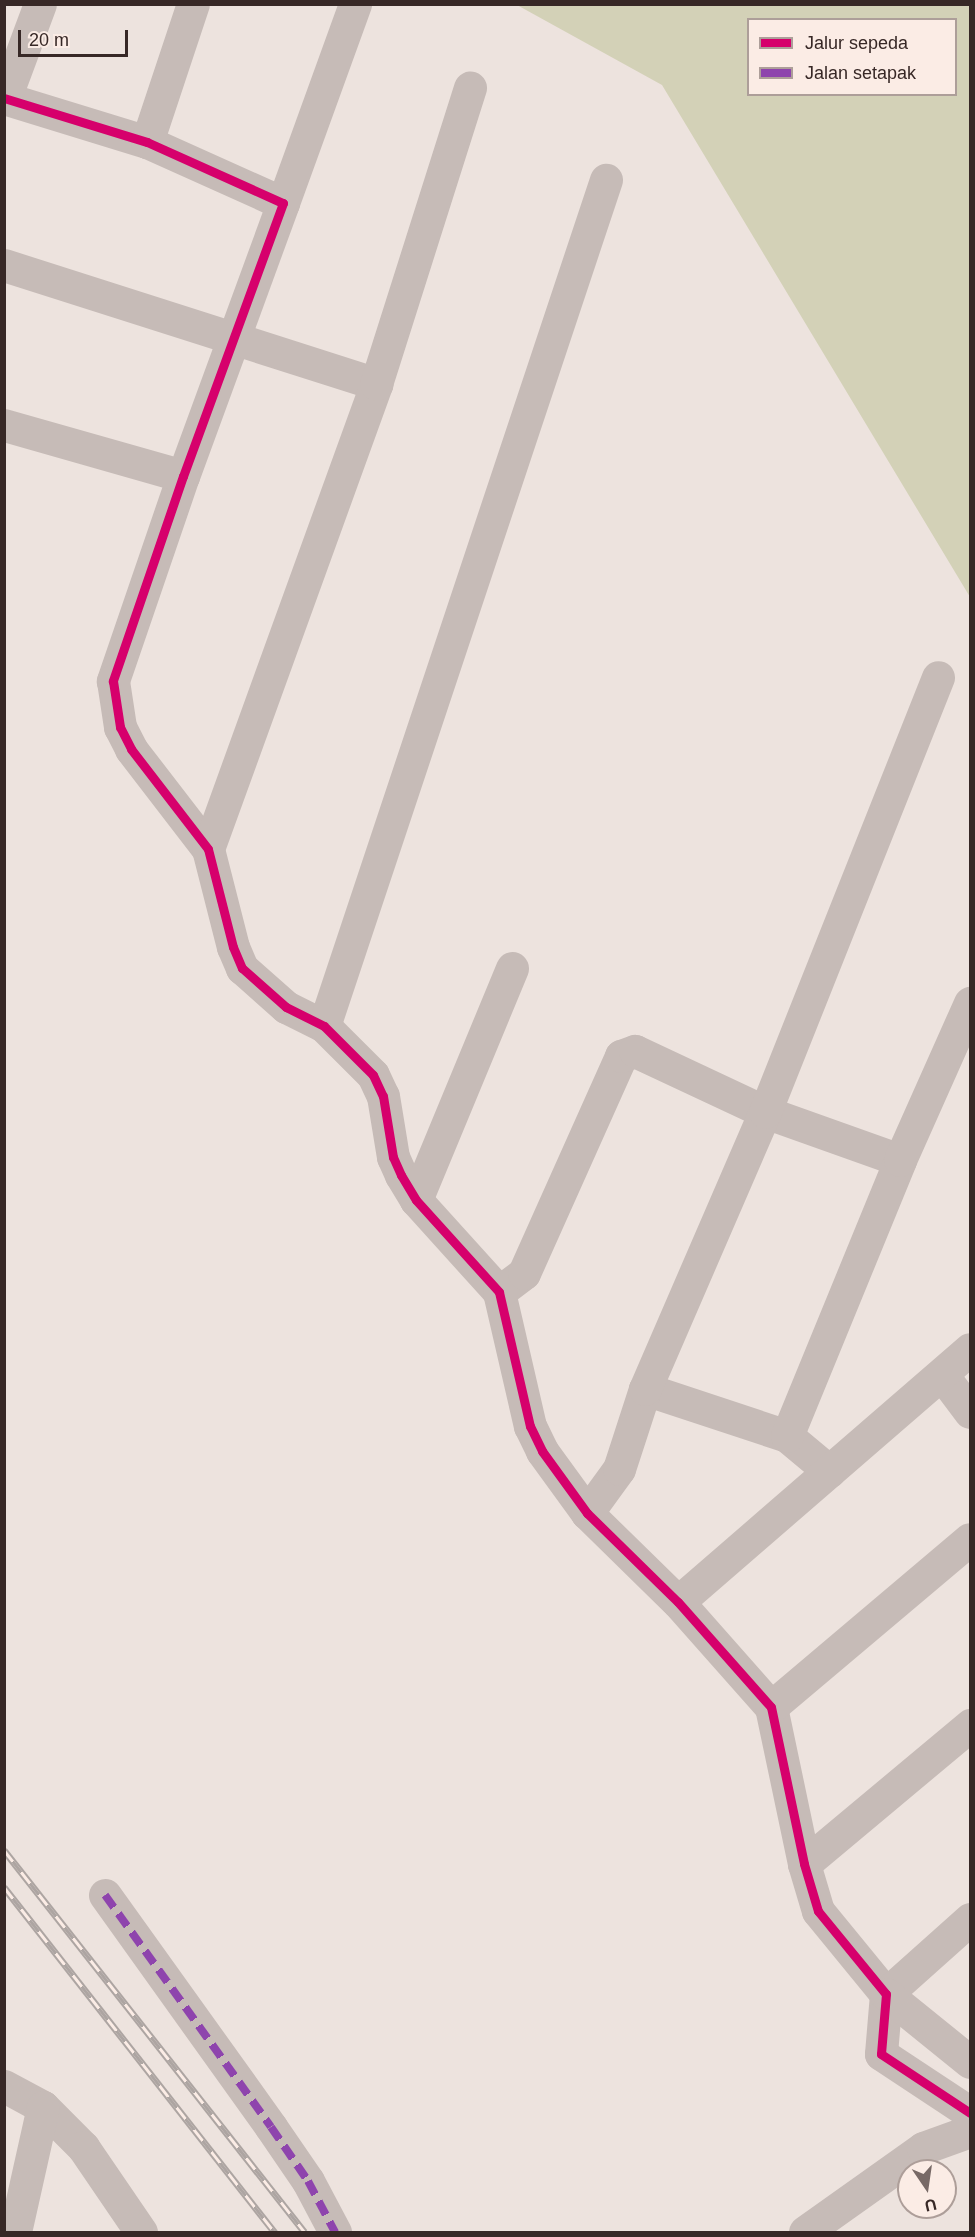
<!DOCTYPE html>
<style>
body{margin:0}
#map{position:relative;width:975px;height:2237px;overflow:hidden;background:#ede3de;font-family:Helvetica,sans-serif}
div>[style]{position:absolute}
.green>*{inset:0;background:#d3d1b7}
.minor>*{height:33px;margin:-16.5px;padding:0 16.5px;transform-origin:16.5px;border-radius:16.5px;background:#c6bbb7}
.rail>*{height:7px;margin-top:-3.5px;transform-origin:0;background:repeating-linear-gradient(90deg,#fbece5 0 14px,#ada5a2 0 28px);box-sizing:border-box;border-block:2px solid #ada5a2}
.quiet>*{height:8px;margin-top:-4px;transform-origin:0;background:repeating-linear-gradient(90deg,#8e44ad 0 15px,transparent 0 23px)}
.cycleway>*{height:9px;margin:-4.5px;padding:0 4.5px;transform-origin:4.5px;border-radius:4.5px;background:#d6006c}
span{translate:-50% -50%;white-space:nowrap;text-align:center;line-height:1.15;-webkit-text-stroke:4.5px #fbece5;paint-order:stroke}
.frame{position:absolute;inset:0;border:6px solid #372826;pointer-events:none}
.legend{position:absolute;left:747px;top:18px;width:210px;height:78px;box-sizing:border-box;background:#fbece5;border:2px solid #ad9e99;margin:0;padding:8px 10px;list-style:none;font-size:18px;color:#372826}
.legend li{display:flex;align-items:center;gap:12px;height:30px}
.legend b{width:30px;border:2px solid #ad9e99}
.north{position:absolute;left:897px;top:2159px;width:60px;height:60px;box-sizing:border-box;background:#fbece5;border:2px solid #ad9e99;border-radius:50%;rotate:167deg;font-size:16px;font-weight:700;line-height:24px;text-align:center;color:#372826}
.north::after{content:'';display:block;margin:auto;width:21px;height:27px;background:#776966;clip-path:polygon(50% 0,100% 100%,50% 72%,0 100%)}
.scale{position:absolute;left:18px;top:30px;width:110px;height:27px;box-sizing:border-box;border:3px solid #372826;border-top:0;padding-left:8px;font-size:18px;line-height:21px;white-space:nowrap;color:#372826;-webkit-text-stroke:4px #fbece5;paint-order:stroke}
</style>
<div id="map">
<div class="green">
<div style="clip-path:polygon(evenodd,517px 5px,970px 5px,970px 597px,662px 85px,517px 5px,748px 20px,956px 20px,956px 94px,748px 94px,748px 20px)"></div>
</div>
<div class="minor">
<div style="left:4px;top:98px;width:150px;rotate:17.1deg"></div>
<div style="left:147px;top:142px;width:149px;rotate:24.2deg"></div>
<div style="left:283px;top:203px;width:291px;rotate:110.1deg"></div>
<div style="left:183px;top:476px;width:217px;rotate:108.9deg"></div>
<div style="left:113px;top:681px;width:47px;rotate:81.3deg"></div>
<div style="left:120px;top:727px;width:25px;rotate:63deg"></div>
<div style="left:131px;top:749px;width:126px;rotate:52.4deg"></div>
<div style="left:208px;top:849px;width:101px;rotate:75.7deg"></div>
<div style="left:233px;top:947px;width:23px;rotate:67deg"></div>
<div style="left:242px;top:968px;width:59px;rotate:41.6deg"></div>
<div style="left:286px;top:1007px;width:42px;rotate:26.6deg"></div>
<div style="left:324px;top:1026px;width:69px;rotate:45deg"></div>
<div style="left:373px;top:1075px;width:23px;rotate:65deg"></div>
<div style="left:383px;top:1096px;width:62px;rotate:80.7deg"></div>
<div style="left:393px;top:1157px;width:20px;rotate:66deg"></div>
<div style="left:401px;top:1175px;width:29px;rotate:59deg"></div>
<div style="left:416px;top:1200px;width:124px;rotate:47.9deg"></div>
<div style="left:499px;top:1292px;width:138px;rotate:77deg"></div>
<div style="left:530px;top:1426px;width:28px;rotate:64deg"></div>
<div style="left:542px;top:1451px;width:77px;rotate:54deg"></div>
<div style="left:587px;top:1513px;width:127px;rotate:44.4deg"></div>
<div style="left:678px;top:1602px;width:140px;rotate:48.5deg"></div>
<div style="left:771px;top:1707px;width:160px;rotate:78.1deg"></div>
<div style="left:804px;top:1864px;width:49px;rotate:73.4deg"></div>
<div style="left:818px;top:1911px;width:107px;rotate:50.7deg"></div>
<div style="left:886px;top:1994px;width:60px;rotate:94.8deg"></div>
<div style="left:881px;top:2054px;width:107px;rotate:33.5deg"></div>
<div style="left:5px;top:98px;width:100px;rotate:-69.6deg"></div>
<div style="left:147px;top:142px;width:145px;rotate:-71.6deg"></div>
<div style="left:283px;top:203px;width:212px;rotate:-70.1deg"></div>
<div style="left:4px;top:265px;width:391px;rotate:17.7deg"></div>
<div style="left:4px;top:425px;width:186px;rotate:15.9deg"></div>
<div style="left:208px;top:849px;width:494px;rotate:-70.1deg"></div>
<div style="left:376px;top:384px;width:311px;rotate:-72.4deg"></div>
<div style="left:324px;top:1026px;width:892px;rotate:-71.57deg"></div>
<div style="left:416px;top:1200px;width:251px;rotate:-67.5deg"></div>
<div style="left:499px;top:1292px;width:31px;rotate:-37deg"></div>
<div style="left:524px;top:1273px;width:238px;rotate:-65.9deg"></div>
<div style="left:621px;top:1056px;width:15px;rotate:-20deg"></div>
<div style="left:635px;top:1051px;width:144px;rotate:25.1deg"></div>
<div style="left:765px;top:1112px;width:143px;rotate:19.6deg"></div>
<div style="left:943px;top:1376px;width:45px;rotate:53.1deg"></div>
<div style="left:645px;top:1389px;width:150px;rotate:18.3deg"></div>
<div style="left:787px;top:1436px;width:55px;rotate:39.8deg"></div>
<div style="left:787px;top:1436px;width:298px;rotate:-67.7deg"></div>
<div style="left:900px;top:1160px;width:172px;rotate:-66deg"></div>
<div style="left:587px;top:1513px;width:54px;rotate:-54deg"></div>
<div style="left:619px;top:1469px;width:84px;rotate:-72deg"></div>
<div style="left:645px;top:1389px;width:302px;rotate:-66.6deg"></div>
<div style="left:765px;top:1112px;width:468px;rotate:-68.3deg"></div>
<div style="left:678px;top:1602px;width:386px;rotate:-40.9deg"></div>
<div style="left:771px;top:1707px;width:260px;rotate:-40.2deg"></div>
<div style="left:804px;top:1864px;width:217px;rotate:-39.9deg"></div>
<div style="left:105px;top:1895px;width:285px;rotate:54.4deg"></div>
<div style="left:271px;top:2127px;width:65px;rotate:55.6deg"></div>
<div style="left:308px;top:2181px;width:58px;rotate:62.1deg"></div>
<div style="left:970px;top:1919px;width:113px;rotate:138.2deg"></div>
<div style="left:886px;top:1994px;width:108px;rotate:39deg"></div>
<div style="left:4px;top:2086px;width:44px;rotate:28.3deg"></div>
<div style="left:43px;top:2107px;width:57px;rotate:45deg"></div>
<div style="left:83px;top:2147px;width:103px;rotate:55.7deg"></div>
<div style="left:15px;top:2232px;width:128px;rotate:-77.4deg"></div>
<div style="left:805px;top:2232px;width:145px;rotate:-35.4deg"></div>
<div style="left:923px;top:2148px;width:50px;rotate:-19.9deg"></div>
</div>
<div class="rail">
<div style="left:4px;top:1850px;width:486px;rotate:51.8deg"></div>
<div style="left:4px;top:1887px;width:439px;rotate:51.9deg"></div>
</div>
<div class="quiet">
<div style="left:105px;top:1895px;width:285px;rotate:54.4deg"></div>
<div style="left:271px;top:2127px;width:65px;rotate:55.6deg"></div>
<div style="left:308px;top:2181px;width:58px;rotate:62.1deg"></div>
</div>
<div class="cycleway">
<div style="left:4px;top:98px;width:150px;rotate:17.1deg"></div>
<div style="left:147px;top:142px;width:149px;rotate:24.2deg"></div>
<div style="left:283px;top:203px;width:291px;rotate:110.1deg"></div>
<div style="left:183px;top:476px;width:217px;rotate:108.9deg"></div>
<div style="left:113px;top:681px;width:47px;rotate:81.3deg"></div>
<div style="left:120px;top:727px;width:25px;rotate:63deg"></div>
<div style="left:131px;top:749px;width:126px;rotate:52.4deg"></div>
<div style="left:208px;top:849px;width:101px;rotate:75.7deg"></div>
<div style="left:233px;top:947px;width:23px;rotate:67deg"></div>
<div style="left:242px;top:968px;width:59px;rotate:41.6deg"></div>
<div style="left:286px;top:1007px;width:42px;rotate:26.6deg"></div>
<div style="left:324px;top:1026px;width:69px;rotate:45deg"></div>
<div style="left:373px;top:1075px;width:23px;rotate:65deg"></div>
<div style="left:383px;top:1096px;width:62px;rotate:80.7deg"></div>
<div style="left:393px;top:1157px;width:20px;rotate:66deg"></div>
<div style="left:401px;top:1175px;width:29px;rotate:59deg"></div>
<div style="left:416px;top:1200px;width:124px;rotate:47.9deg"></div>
<div style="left:499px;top:1292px;width:138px;rotate:77deg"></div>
<div style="left:530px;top:1426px;width:28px;rotate:64deg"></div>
<div style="left:542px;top:1451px;width:77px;rotate:54deg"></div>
<div style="left:587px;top:1513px;width:127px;rotate:44.4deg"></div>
<div style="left:678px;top:1602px;width:140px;rotate:48.5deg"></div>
<div style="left:771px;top:1707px;width:160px;rotate:78.1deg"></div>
<div style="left:804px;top:1864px;width:49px;rotate:73.4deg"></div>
<div style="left:818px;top:1911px;width:107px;rotate:50.7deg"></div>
<div style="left:886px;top:1994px;width:60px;rotate:94.8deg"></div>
<div style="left:881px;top:2054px;width:107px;rotate:33.5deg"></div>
</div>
<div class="frame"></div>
<ul class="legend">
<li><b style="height:8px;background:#d6006c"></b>Jalur sepeda</li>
<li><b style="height:8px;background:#8e44ad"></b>Jalan setapak</li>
</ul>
<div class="north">U</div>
<div class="scale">20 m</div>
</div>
